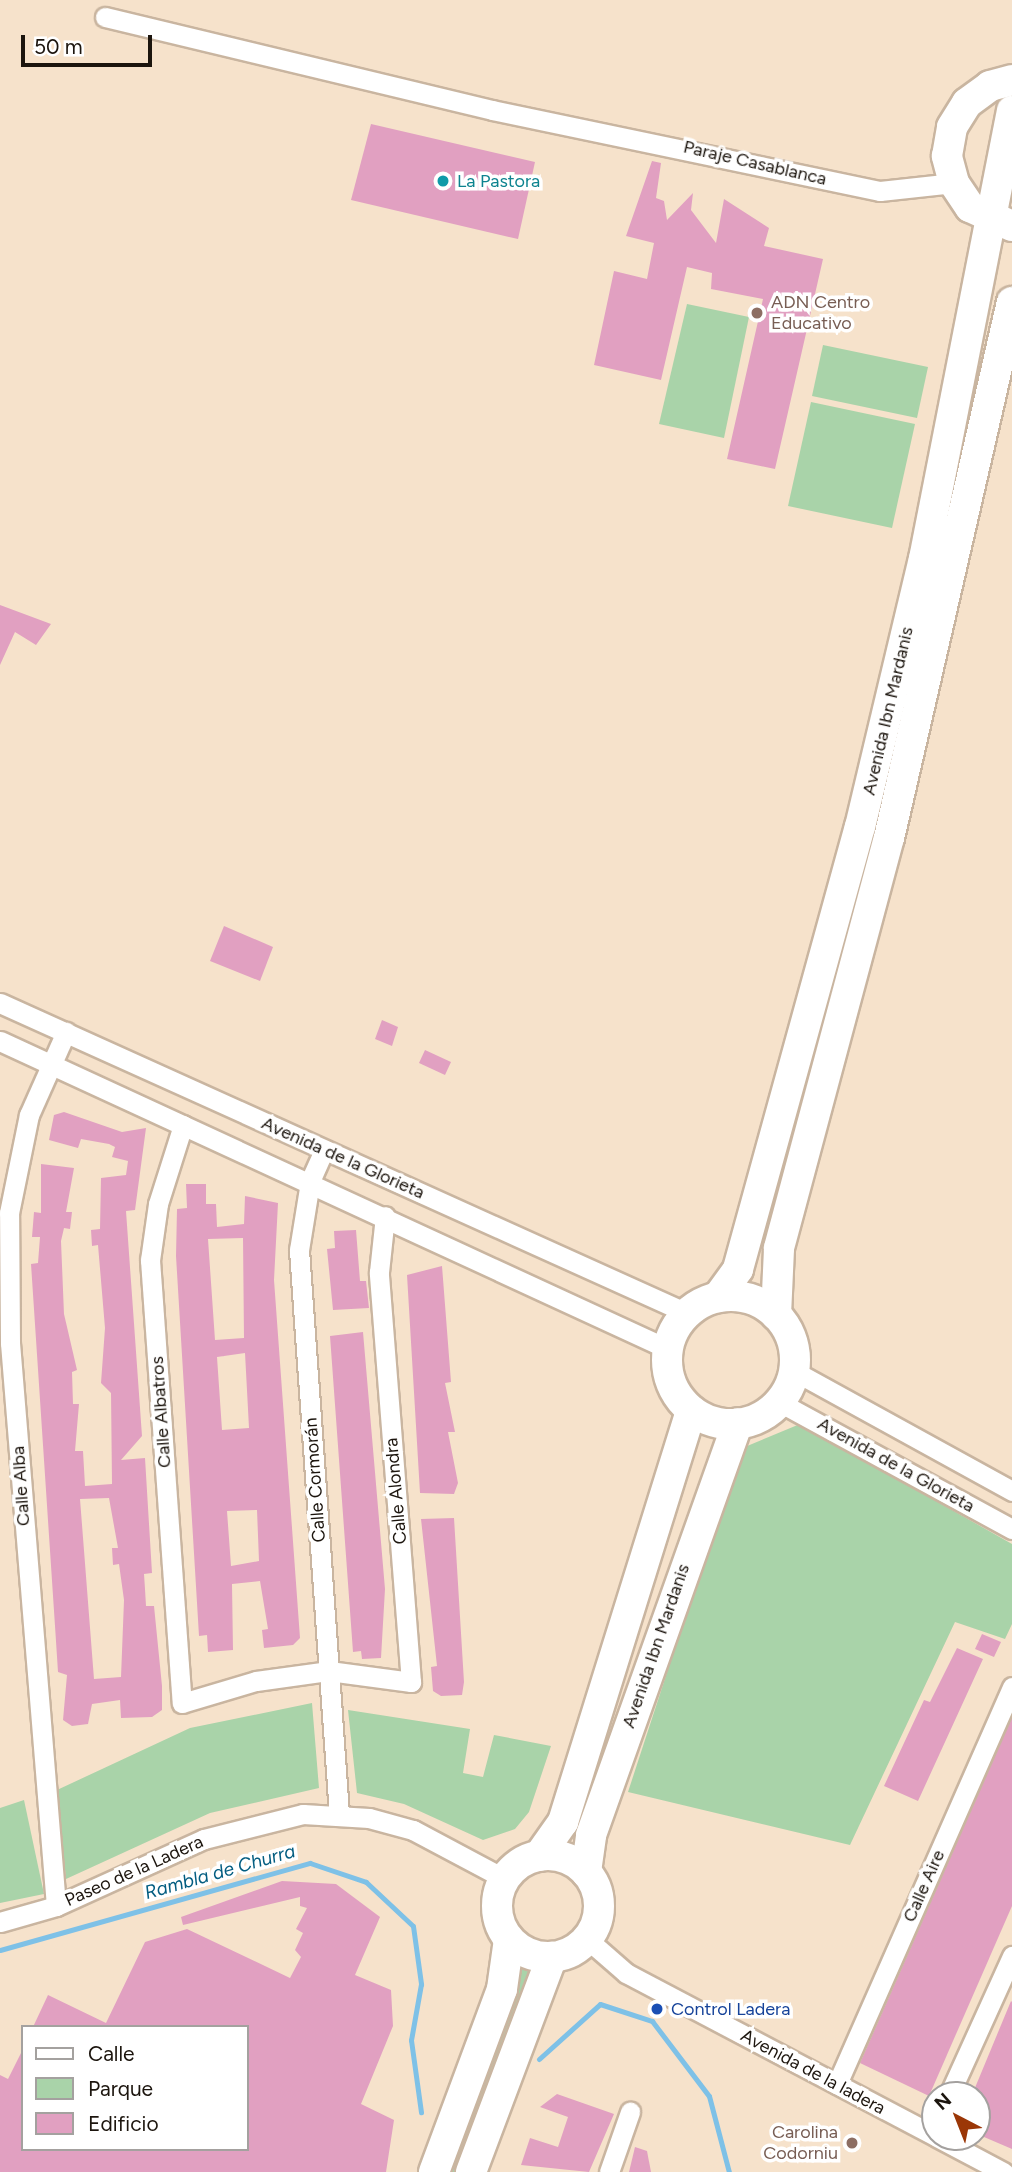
<!DOCTYPE html>
<meta charset="utf-8">
<style>
body{margin:0}
#map{position:relative;width:1012px;height:2172px;overflow:hidden;background:#f6e2cb;font-family:Figtree,sans-serif}
div>[style]{position:absolute}
.green>*{inset:0;background:#a9d3a9}
.stream>*{height:5px;margin:-2.5px;padding:0 2.5px;transform-origin:2.5px;border-radius:2.5px;background:#7ec1e7}
.building>*{inset:0;background:#e1a0c1}
.roads{filter:drop-shadow(2px 0 #c9b5a0) drop-shadow(-2px 0 #c9b5a0) drop-shadow(0 2px #c9b5a0) drop-shadow(0 -2px #c9b5a0)}
.minor>*{height:19px;margin:-9.5px;padding:0 9.5px;transform-origin:9.5px;border-radius:9.5px;background:#fff}
.primary>*{height:30px;margin:-15px;padding:0 15px;transform-origin:15px;border-radius:15px;background:#fff}
.primary>.ring{margin:-15px;padding:0;box-sizing:content-box;background:none;border:30px solid #fff;border-radius:50%}
.dots>*{width:19px;height:19px;translate:-50% -50%;box-sizing:border-box;border:4px solid #fff;border-radius:50%}
span{translate:-50% -50%;white-space:nowrap;text-align:center;line-height:1.15;-webkit-text-stroke:7px #fff;paint-order:stroke}
.street-label{font-size:18px;color:#1c150e}
.culture-label{font-size:18px;color:#0d838f}
.left{translate:0 -50%;text-align:left}
.education-label{font-size:18px;color:#785e54}
.right{translate:-100% -50%;text-align:right}
.transit-label{font-size:18px;color:#164399}
.water-label{font-size:19px;color:#035d81;font-style:italic}
.legend{position:absolute;left:21px;top:2025px;width:228px;height:126px;box-sizing:border-box;background:#fff;border:2px solid #a4a19f;margin:0;padding:9px 12px;list-style:none;font-size:21px;color:#1c150e}
.legend li{display:flex;align-items:center;gap:14px;height:35px}
.legend b{width:35px;border:2px solid #a4a19f}
.north{position:absolute;left:921px;top:2081px;width:70px;height:70px;box-sizing:border-box;background:#fff;border:2px solid #a4a19f;border-radius:50%;rotate:318deg;font-size:19px;font-weight:700;line-height:28px;text-align:center;color:#1c150e}
.north::after{content:'';display:block;margin:auto;width:24px;height:32px;background:#9b3707;clip-path:polygon(50% 0,100% 100%,50% 72%,0 100%)}
.scale{position:absolute;left:21px;top:35px;width:131px;height:32px;box-sizing:border-box;border:4px solid #1c150e;border-top:0;padding-left:9px;font-size:21px;line-height:24px;white-space:nowrap;color:#1c150e;-webkit-text-stroke:5px #fff;paint-order:stroke}
</style>
<div id="map">
<div class="green">
<div style="clip-path:polygon(687px 304px,749px 317px,724px 438px,659px 424px)"></div>
<div style="clip-path:polygon(823px 345px,928px 367px,917px 418px,812px 396px)"></div>
<div style="clip-path:polygon(811px 402px,915px 424px,892px 528px,788px 506px)"></div>
<div style="clip-path:polygon(800px 1424px,1012px 1544px,1012px 1624px,1005px 1639px,955px 1622px,850px 1845px,628px 1792px,740px 1449px)"></div>
<div style="clip-path:polygon(312px 1703px,319px 1788px,210px 1813px,66px 1879px,57px 1790px,190px 1728px)"></div>
<div style="clip-path:polygon(348px 1710px,470px 1729px,463px 1773px,483px 1777px,494px 1735px,551px 1746px,529px 1812px,515px 1829px,483px 1840px,404px 1804px,357px 1793px)"></div>
<div style="clip-path:polygon(24px 1800px,44px 1894px,0 1903px,0 1808px)"></div>
<div style="clip-path:polygon(519px 1967px,533px 1970px,459px 2172px,447px 2172px)"></div>
</div>
<div class="stream">
<div style="left:0;top:1950px;width:322px;rotate:-15.7deg"></div>
<div style="left:310px;top:1863px;width:59px;rotate:18.7deg"></div>
<div style="left:366px;top:1882px;width:64px;rotate:43.1deg"></div>
<div style="left:413px;top:1926px;width:59px;rotate:82.1deg"></div>
<div style="left:421px;top:1984px;width:57px;rotate:100.1deg"></div>
<div style="left:411px;top:2040px;width:73px;rotate:82.1deg"></div>
<div style="left:539px;top:2059px;width:82px;rotate:-42deg"></div>
<div style="left:600px;top:2004px;width:55px;rotate:18.1deg"></div>
<div style="left:652px;top:2021px;width:94px;rotate:52.8deg"></div>
<div style="left:709px;top:2096px;width:79px;rotate:75.3deg"></div>
</div>
<div class="building">
<div style="clip-path:polygon(371px 124px,535px 162px,518px 239px,351px 200px)"></div>
<div style="clip-path:polygon(652px 161px,661px 163px,656px 198px,664px 201px,667px 220px,693px 193px,691px 210px,716px 243px,724px 199px,769px 228px,764px 246px,823px 259px,775px 469px,727px 459px,763px 299px,711px 289px,712px 273px,687px 267px,661px 380px,594px 365px,614px 271px,647px 279px,654px 243px,626px 236px)"></div>
<div style="clip-path:polygon(0 605px,51px 624px,36px 645px,15px 632px,0 665px)"></div>
<div style="clip-path:polygon(224px 926px,273px 947px,260px 981px,210px 961px)"></div>
<div style="clip-path:polygon(382px 1020px,398px 1027px,392px 1046px,375px 1039px)"></div>
<div style="clip-path:polygon(425px 1050px,451px 1062px,445px 1075px,419px 1063px)"></div>
<div style="clip-path:polygon(evenodd,64px 1112px,122px 1132px,146px 1128px,135px 1210px,126px 1211px,142px 1436px,121px 1460px,145px 1458px,152px 1573px,144px 1574px,145px 1589px,146px 1606px,154px 1606px,162px 1686px,162px 1710px,152px 1717px,121px 1718px,120px 1700px,92px 1704px,88px 1724px,72px 1726px,63px 1720px,67px 1675px,58px 1672px,55px 1626px,31px 1264px,38px 1263px,40px 1237px,32px 1237px,34px 1212px,41px 1213px,41px 1164px,74px 1168px,66px 1212px,72px 1212px,70px 1229px,64px 1228px,61px 1241px,64px 1314px,77px 1370px,72px 1372px,73px 1404px,79px 1404px,75px 1451px,83px 1451px,85px 1486px,112px 1484px,111px 1393px,101px 1383px,105px 1328px,98px 1245px,92px 1246px,91px 1230px,100px 1229px,101px 1178px,126px 1175px,128px 1161px,112px 1157px,115px 1147px,109px 1144px,81px 1139px,78px 1148px,49px 1140px,54px 1115px,64px 1112px,109px 1498px,118px 1548px,112px 1548px,113px 1565px,119px 1564px,124px 1600px,121px 1677px,94px 1679px,80px 1499px,109px 1498px)"></div>
<div style="clip-path:polygon(evenodd,186px 1184px,206px 1184px,206px 1204px,216px 1204px,217px 1227px,244px 1224px,245px 1196px,278px 1203px,274px 1280px,300px 1638px,293px 1645px,264px 1648px,262px 1630px,268px 1629px,260px 1581px,232px 1584px,233px 1650px,208px 1652px,207px 1635px,199px 1636px,176px 1256px,177px 1209px,187px 1208px,186px 1184px,243px 1238px,244px 1338px,215px 1340px,208px 1239px,243px 1238px,186px 1184px,245px 1353px,249px 1428px,222px 1430px,217px 1357px,245px 1353px,186px 1184px,257px 1510px,259px 1561px,231px 1566px,227px 1511px,257px 1510px)"></div>
<div style="clip-path:polygon(356px 1230px,360px 1281px,366px 1281px,369px 1308px,333px 1310px,327px 1249px,335px 1248px,334px 1231px)"></div>
<div style="clip-path:polygon(442px 1266px,451px 1382px,445px 1383px,455px 1432px,448px 1432px,458px 1483px,454px 1494px,420px 1493px,407px 1275px)"></div>
<div style="clip-path:polygon(363px 1332px,385px 1589px,381px 1658px,362px 1659px,361px 1651px,353px 1652px,330px 1336px)"></div>
<div style="clip-path:polygon(454px 1518px,464px 1682px,462px 1695px,441px 1696px,433px 1691px,431px 1667px,437px 1666px,421px 1519px)"></div>
<div style="clip-path:polygon(982px 1634px,1001px 1642px,994px 1657px,975px 1649px)"></div>
<div style="clip-path:polygon(957px 1648px,983px 1659px,918px 1801px,884px 1786px,924px 1700px,930px 1702px)"></div>
<div style="clip-path:polygon(1012px 1717px,1012px 1906px,929px 2096px,860px 2063px)"></div>
<div style="clip-path:polygon(282px 1881px,336px 1884px,380px 1917px,355px 1975px,391px 1990px,393px 2026px,361px 2104px,394px 2120px,386px 2172px,0 2172px,0 2075px,8px 2079px,23px 2049px,23px 2149px,247px 2149px,247px 2027px,33px 2027px,48px 1995px,106px 2023px,145px 1942px,187px 1929px,290px 1978px,301px 1957px,295px 1950px,303px 1933px,296px 1929px,307px 1908px,300px 1906px,300px 1897px,183px 1925px,181px 1917px)"></div>
<div style="clip-path:polygon(1011px 2001px,1012px 2002px,1012px 2149px,977px 2134px,977px 2095px,972px 2095px)"></div>
<div style="clip-path:polygon(557px 2094px,614px 2114px,589px 2172px,521px 2165px,530px 2138px,558px 2147px,568px 2117px,540px 2107px)"></div>
<div style="clip-path:polygon(635px 2147px,647px 2151px,651px 2172px,629px 2172px)"></div>
</div>
<div class="roads">
<div class="minor">
<div style="left:105px;top:17px;width:398px;rotate:13.5deg"></div>
<div style="left:492px;top:110px;width:396px;rotate:11.8deg"></div>
<div style="left:880px;top:191px;width:74px;rotate:-6.2deg"></div>
<div style="left:0;top:1003px;width:754px;rotate:24.29deg"></div>
<div style="left:0;top:1041px;width:736px;rotate:24.75deg"></div>
<div style="left:183px;top:1125px;width:83px;rotate:107.6deg"></div>
<div style="left:158px;top:1204px;width:57px;rotate:98.1deg"></div>
<div style="left:150px;top:1260px;width:444px;rotate:85.9deg"></div>
<div style="left:182px;top:1703px;width:77px;rotate:-16.6deg"></div>
<div style="left:256px;top:1681px;width:74px;rotate:-7.8deg"></div>
<div style="left:329px;top:1671px;width:83px;rotate:7.6deg"></div>
<div style="left:411px;top:1682px;width:411px;rotate:-94.5deg"></div>
<div style="left:379px;top:1272px;width:56px;rotate:-83.9deg"></div>
<div style="left:324px;top:1150px;width:35px;rotate:114deg"></div>
<div style="left:310px;top:1182px;width:69px;rotate:99.2deg"></div>
<div style="left:299px;top:1250px;width:565px;rotate:85.94deg"></div>
<div style="left:794px;top:1371px;width:249px;rotate:28.8deg"></div>
<div style="left:779px;top:1402px;width:265px;rotate:28.6deg"></div>
<div style="left:56px;top:1906px;width:565px;rotate:-94.67deg"></div>
<div style="left:10px;top:1343px;width:130px;rotate:-90.4deg"></div>
<div style="left:9px;top:1213px;width:100px;rotate:-78.5deg"></div>
<div style="left:29px;top:1115px;width:91px;rotate:-66deg"></div>
<div style="left:0;top:1922px;width:58px;rotate:-15.9deg"></div>
<div style="left:56px;top:1906px;width:162px;rotate:-24.4deg"></div>
<div style="left:204px;top:1839px;width:102px;rotate:-14.2deg"></div>
<div style="left:303px;top:1814px;width:66px;rotate:3.5deg"></div>
<div style="left:369px;top:1818px;width:46px;rotate:15.3deg"></div>
<div style="left:413px;top:1830px;width:104px;rotate:28deg"></div>
<div style="left:587px;top:1939px;width:52px;rotate:41.1deg"></div>
<div style="left:626px;top:1973px;width:349px;rotate:27.8deg"></div>
<div style="left:837px;top:2084px;width:434px;rotate:-66.2deg"></div>
<div style="left:949px;top:2095px;width:153px;rotate:-65.6deg"></div>
<div style="left:937px;top:2137px;width:75px;rotate:27.9deg"></div>
<div style="left:609px;top:2172px;width:64px;rotate:-70.7deg"></div>
</div>
<div class="primary">
<div style="left:1012px;top:226px;width:46px;rotate:-155.7deg"></div>
<div style="left:970px;top:207px;width:29px;rotate:-124deg"></div>
<div style="left:954px;top:183px;width:28px;rotate:-105deg"></div>
<div style="left:947px;top:156px;width:29px;rotate:-80deg"></div>
<div style="left:952px;top:127px;width:28px;rotate:-58deg"></div>
<div style="left:967px;top:103px;width:29px;rotate:-36deg"></div>
<div style="left:990px;top:86px;width:23px;rotate:-15deg"></div>
<div class="ring" style="left:667px;top:1296px;width:98px;height:98px"></div>
<div style="left:718px;top:1297px;width:34px;rotate:-54deg"></div>
<div style="left:738px;top:1269px;width:459px;rotate:-74.6deg"></div>
<div style="left:860px;top:827px;width:276px;rotate:-76.6deg"></div>
<div style="left:924px;top:559px;width:457px;rotate:-78.9deg"></div>
<div style="left:776px;top:1315px;width:67px;rotate:-87.4deg"></div>
<div style="left:779px;top:1248px;width:424px;rotate:-75deg"></div>
<div style="left:889px;top:838px;width:550px;rotate:-77.08deg"></div>
<div class="ring" style="left:497px;top:1855px;width:72px;height:72px"></div>
<div style="left:539px;top:1856px;width:42px;rotate:-54.8deg"></div>
<div style="left:563px;top:1822px;width:431px;rotate:-72.7deg"></div>
<div style="left:586px;top:1872px;width:37px;rotate:-82deg"></div>
<div style="left:591px;top:1835px;width:437px;rotate:-70.4deg"></div>
<div style="left:434px;top:2172px;width:195px;rotate:-69.6deg"></div>
<div style="left:502px;top:1989px;width:50px;rotate:-82deg"></div>
<div style="left:471px;top:2172px;width:230px;rotate:-69.4deg"></div>
</div>
</div>
<div class="dots">
<div style="left:443px;top:181px;background:#0f9aa8"></div>
<div style="left:757px;top:313px;background:#8d6e63"></div>
<div style="left:657px;top:2009px;background:#1a4fb4"></div>
<div style="left:852px;top:2143px;background:#8d6e63"></div>
</div>
<div class="street-label">
<span style="left:755px;top:163px;rotate:13deg">Paraje Casablanca</span>
<span style="left:888px;top:711px;rotate:-77deg">Avenida Ibn Mardanis</span>
<span style="left:343px;top:1158px;rotate:24deg">Avenida de la Glorieta</span>
<span style="left:161px;top:1412px;rotate:-94deg">Calle Albatros</span>
<span style="left:896px;top:1465px;rotate:29deg">Avenida de la Glorieta</span>
<span style="left:315px;top:1480px;rotate:-94deg">Calle Cormorán</span>
<span style="left:21px;top:1486px;rotate:-94deg">Calle Alba</span>
<span style="left:396px;top:1491px;rotate:-95deg">Calle Alondra</span>
<span style="left:656px;top:1646px;rotate:-71deg">Avenida Ibn Mardanis</span>
<span style="left:134px;top:1871px;rotate:-24deg">Paseo de la Ladera</span>
<span style="left:924px;top:1886px;rotate:-66deg">Calle Aire</span>
<span style="left:813px;top:2072px;rotate:28deg">Avenida de la ladera</span>
</div>
<div class="culture-label">
<span class="left" style="left:457px;top:181px">La Pastora</span>
</div>
<div class="education-label">
<span class="left" style="left:771px;top:313px">ADN Centro<br>Educativo</span>
<span class="right" style="left:838px;top:2143px">Carolina<br>Codorniu</span>
</div>
<div class="transit-label">
<span class="left" style="left:671px;top:2009px">Control Ladera</span>
</div>
<div class="water-label">
<span style="left:220px;top:1872px;rotate:-16deg">Rambla de Churra</span>
</div>
<ul class="legend">
<li><b style="height:9px;background:#fff"></b>Calle</li>
<li><b style="height:19px;background:#a9d3a9"></b>Parque</li>
<li><b style="height:19px;background:#e1a0c1"></b>Edificio</li>
</ul>
<div class="north">N</div>
<div class="scale">50 m</div>
</div>
